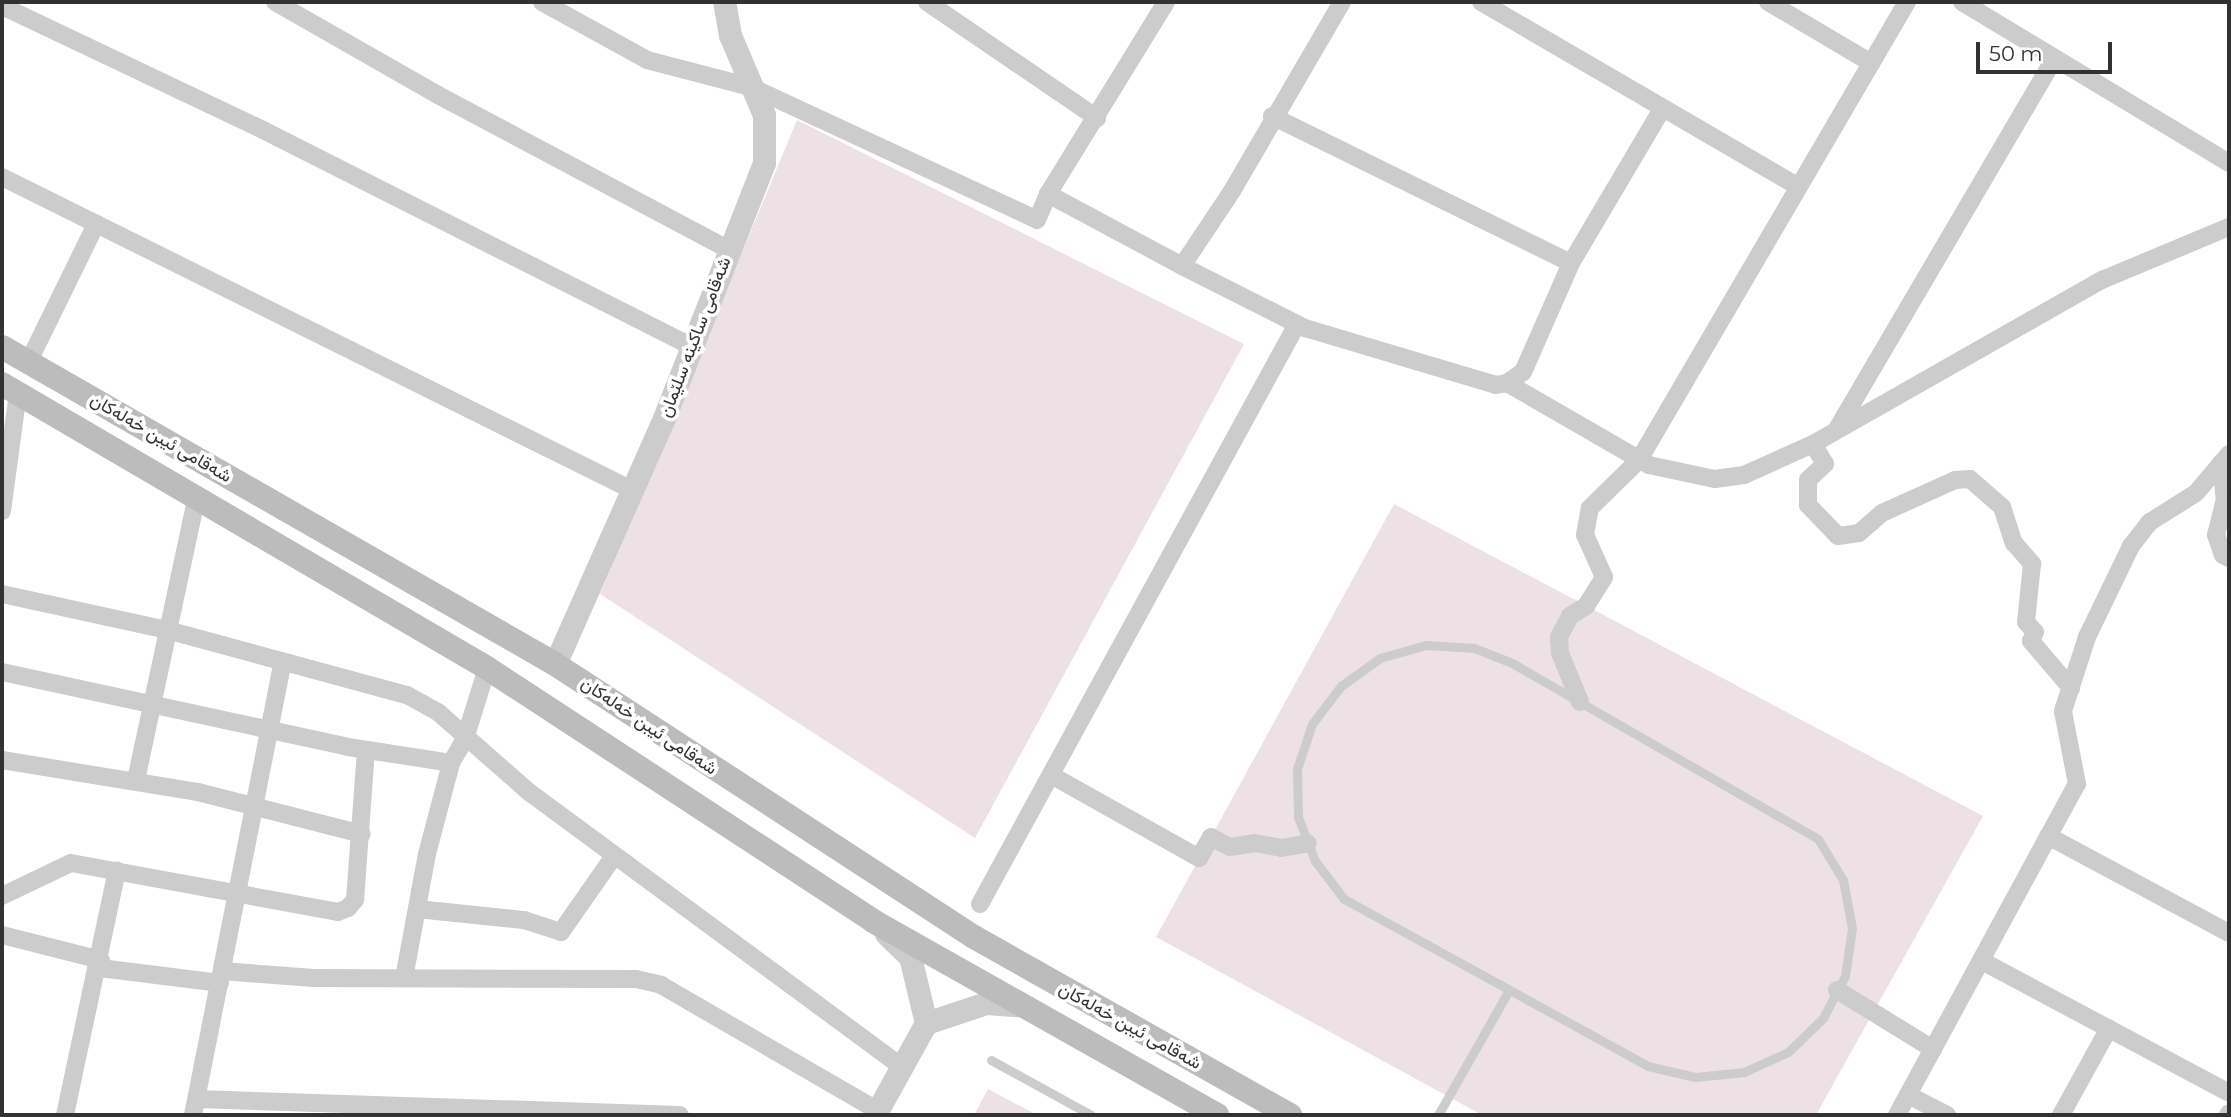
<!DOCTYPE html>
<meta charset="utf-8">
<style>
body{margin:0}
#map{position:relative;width:2231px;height:1117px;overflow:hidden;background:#fff;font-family:Montserrat,Vazirmatn,sans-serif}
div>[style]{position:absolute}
.green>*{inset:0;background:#eee1e5}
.service>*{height:9px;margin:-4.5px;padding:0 4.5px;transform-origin:4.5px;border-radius:4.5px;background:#ccc}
.minor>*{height:18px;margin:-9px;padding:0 9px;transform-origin:9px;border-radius:9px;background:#ccc}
.tertiary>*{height:23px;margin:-11.5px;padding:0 11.5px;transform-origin:11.5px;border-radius:11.5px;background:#ccc}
.secondary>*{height:24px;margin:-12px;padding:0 12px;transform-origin:12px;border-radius:12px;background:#bcbcbc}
span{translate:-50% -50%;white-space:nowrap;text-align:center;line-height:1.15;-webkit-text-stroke:7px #fff;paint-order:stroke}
.street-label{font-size:18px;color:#323232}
.frame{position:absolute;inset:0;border:4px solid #323232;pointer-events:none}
.scale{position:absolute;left:1976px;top:42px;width:136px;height:32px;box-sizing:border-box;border:4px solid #323232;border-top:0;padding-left:9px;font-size:21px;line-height:24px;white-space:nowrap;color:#323232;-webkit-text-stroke:5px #fff;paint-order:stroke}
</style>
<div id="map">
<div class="green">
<div style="clip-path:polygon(797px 120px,1244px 344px,975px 838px,600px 594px)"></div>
<div style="clip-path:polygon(1394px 504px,1983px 816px,1816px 1115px,1482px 1115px,1156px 937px)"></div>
<div style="clip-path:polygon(988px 1089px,1037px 1115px,974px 1115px)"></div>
</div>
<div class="service">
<div style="left:1426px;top:645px;width:48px;rotate:3.6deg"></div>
<div style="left:1474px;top:648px;width:41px;rotate:21.5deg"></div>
<div style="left:1512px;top:663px;width:353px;rotate:29.9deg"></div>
<div style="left:1818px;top:839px;width:48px;rotate:58.6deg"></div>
<div style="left:1843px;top:880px;width:49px;rotate:79.4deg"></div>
<div style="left:1852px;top:928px;width:49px;rotate:98.3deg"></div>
<div style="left:1845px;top:976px;width:47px;rotate:117.6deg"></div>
<div style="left:1823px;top:1018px;width:49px;rotate:135.8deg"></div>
<div style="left:1788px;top:1052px;width:48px;rotate:155.6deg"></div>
<div style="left:1744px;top:1072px;width:49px;rotate:174.2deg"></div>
<div style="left:1695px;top:1077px;width:48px;rotate:-166.8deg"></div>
<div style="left:1648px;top:1066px;width:347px;rotate:-151.2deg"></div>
<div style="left:1344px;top:899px;width:48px;rotate:-127.3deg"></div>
<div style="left:1315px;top:861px;width:47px;rotate:-111.1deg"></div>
<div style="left:1298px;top:817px;width:48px;rotate:-91.2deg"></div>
<div style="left:1297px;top:769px;width:47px;rotate:-71.6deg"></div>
<div style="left:1312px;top:724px;width:48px;rotate:-52.7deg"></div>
<div style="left:1341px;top:686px;width:48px;rotate:-35.7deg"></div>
<div style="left:1380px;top:658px;width:48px;rotate:-15.8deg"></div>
<div style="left:991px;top:1060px;width:114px;rotate:28.8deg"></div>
<div style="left:1438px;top:1115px;width:144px;rotate:-60.4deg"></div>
</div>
<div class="minor">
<div style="left:275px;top:2px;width:188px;rotate:29.7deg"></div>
<div style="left:438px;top:95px;width:330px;rotate:28deg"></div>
<div style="left:542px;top:2px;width:120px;rotate:28.9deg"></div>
<div style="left:647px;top:60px;width:107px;rotate:14.6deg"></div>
<div style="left:751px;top:87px;width:315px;rotate:24.9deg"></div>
<div style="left:1037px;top:220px;width:28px;rotate:-67deg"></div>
<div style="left:1048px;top:194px;width:225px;rotate:-58.4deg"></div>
<div style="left:927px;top:2px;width:206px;rotate:34.3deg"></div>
<div style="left:1481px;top:2px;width:366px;rotate:30.2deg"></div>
<div style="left:1768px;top:2px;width:120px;rotate:30.6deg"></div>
<div style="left:1962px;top:2px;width:312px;rotate:31.1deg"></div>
<div style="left:2px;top:6px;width:289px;rotate:25.4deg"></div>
<div style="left:263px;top:130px;width:482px;rotate:26.8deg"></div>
<div style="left:1272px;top:116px;width:333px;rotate:26.2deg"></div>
<div style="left:2px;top:177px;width:703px;rotate:26.42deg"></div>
<div style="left:1048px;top:194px;width:152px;rotate:28.2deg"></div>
<div style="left:1182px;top:266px;width:90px;rotate:-56.3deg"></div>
<div style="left:1232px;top:191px;width:219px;rotate:-59.8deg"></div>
<div style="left:1182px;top:266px;width:138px;rotate:26.8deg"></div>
<div style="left:1305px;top:328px;width:199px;rotate:16.6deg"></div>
<div style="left:1496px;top:385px;width:11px;rotate:-10deg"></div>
<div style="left:1507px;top:383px;width:19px;rotate:-35deg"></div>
<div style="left:1523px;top:372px;width:119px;rotate:-66.2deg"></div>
<div style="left:1571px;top:263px;width:179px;rotate:-59.4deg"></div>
<div style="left:28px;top:363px;width:155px;rotate:-63.9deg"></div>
<div style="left:1507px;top:383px;width:164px;rotate:30deg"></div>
<div style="left:1649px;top:465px;width:67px;rotate:12deg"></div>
<div style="left:1715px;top:479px;width:29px;rotate:-8deg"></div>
<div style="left:1744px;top:475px;width:76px;rotate:-24.2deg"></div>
<div style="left:1813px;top:444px;width:332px;rotate:-29.6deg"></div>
<div style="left:2102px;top:280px;width:138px;rotate:-22.7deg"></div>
<div style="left:1837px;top:429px;width:430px;rotate:-59.6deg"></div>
<div style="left:1813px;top:444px;width:23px;rotate:59deg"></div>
<div style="left:1825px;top:464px;width:23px;rotate:137deg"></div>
<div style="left:1808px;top:480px;width:25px;rotate:90deg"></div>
<div style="left:1808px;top:505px;width:43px;rotate:45.9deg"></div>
<div style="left:1838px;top:536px;width:21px;rotate:-8deg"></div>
<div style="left:1859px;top:533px;width:30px;rotate:-41deg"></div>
<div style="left:1882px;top:513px;width:80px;rotate:-24.3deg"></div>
<div style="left:1955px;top:480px;width:15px;rotate:-4deg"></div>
<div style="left:1970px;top:479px;width:43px;rotate:41.2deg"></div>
<div style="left:2002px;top:507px;width:38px;rotate:72deg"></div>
<div style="left:2014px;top:543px;width:28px;rotate:49deg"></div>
<div style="left:2032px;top:564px;width:58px;rotate:95.9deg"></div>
<div style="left:2026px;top:622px;width:13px;rotate:48deg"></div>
<div style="left:2035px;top:632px;width:10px;rotate:114deg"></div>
<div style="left:2031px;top:641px;width:62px;rotate:49.6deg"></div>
<div style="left:2221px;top:463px;width:36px;rotate:84deg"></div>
<div style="left:2225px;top:499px;width:37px;rotate:104deg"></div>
<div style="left:2216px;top:535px;width:21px;rotate:71deg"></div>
<div style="left:2223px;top:555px;width:7px;rotate:27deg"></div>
<div style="left:2px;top:511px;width:119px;rotate:-82.3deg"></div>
<div style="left:2px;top:594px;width:169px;rotate:12.3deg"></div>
<div style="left:167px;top:630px;width:249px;rotate:15.2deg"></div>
<div style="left:407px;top:695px;width:37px;rotate:29deg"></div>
<div style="left:439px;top:713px;width:120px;rotate:41.3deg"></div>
<div style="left:529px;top:792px;width:463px;rotate:36.4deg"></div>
<div style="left:2px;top:672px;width:354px;rotate:12.2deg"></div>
<div style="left:348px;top:747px;width:104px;rotate:8.8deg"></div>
<div style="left:451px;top:763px;width:28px;rotate:-60deg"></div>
<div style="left:465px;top:739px;width:74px;rotate:-72.8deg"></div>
<div style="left:1580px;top:702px;width:53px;rotate:-112.2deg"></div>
<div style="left:1560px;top:653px;width:16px;rotate:-94deg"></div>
<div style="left:1559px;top:637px;width:24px;rotate:-62deg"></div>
<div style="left:1570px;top:616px;width:19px;rotate:-32deg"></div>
<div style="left:1586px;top:606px;width:34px;rotate:-58deg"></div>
<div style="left:1604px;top:577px;width:46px;rotate:-114.3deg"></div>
<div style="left:1585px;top:535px;width:27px;rotate:-80deg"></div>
<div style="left:1590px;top:508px;width:69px;rotate:-44.4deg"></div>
<div style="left:1639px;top:460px;width:531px;rotate:-59.67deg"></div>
<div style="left:2px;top:760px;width:199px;rotate:9.3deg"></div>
<div style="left:198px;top:792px;width:169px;rotate:14.4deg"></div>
<div style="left:1051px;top:775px;width:170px;rotate:29.3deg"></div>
<div style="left:1199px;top:858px;width:24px;rotate:-60deg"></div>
<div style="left:1211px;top:837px;width:21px;rotate:28deg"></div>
<div style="left:1230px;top:847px;width:24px;rotate:-9deg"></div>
<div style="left:1254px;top:843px;width:27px;rotate:10deg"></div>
<div style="left:1281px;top:848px;width:27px;rotate:-10deg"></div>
<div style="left:136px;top:780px;width:290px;rotate:-77.9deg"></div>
<div style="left:2048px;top:836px;width:205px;rotate:28.2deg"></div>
<div style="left:2px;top:896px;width:76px;rotate:-25.6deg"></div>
<div style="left:71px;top:863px;width:271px;rotate:10.4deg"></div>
<div style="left:338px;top:912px;width:11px;rotate:-22deg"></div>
<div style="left:348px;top:908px;width:11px;rotate:-49deg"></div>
<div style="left:355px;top:900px;width:150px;rotate:-85.8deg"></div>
<div style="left:980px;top:904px;width:661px;rotate:-61.34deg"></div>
<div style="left:417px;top:909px;width:108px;rotate:5.9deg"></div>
<div style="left:524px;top:920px;width:39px;rotate:18deg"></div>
<div style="left:561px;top:932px;width:93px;rotate:-55.1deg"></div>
<div style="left:2px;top:935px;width:102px;rotate:14.2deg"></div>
<div style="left:1982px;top:961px;width:280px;rotate:28.1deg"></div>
<div style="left:100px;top:968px;width:121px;rotate:7.1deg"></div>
<div style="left:222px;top:971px;width:92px;rotate:4.4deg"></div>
<div style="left:314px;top:978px;width:322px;rotate:0.2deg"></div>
<div style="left:636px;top:979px;width:26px;rotate:13deg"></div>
<div style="left:661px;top:985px;width:251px;rotate:30.1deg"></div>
<div style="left:404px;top:978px;width:126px;rotate:-79.5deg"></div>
<div style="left:427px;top:854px;width:94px;rotate:-75.2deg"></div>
<div style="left:1837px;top:990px;width:113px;rotate:31.6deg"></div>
<div style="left:1908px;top:1095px;width:44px;rotate:27.1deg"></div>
<div style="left:197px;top:1099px;width:483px;rotate:1.9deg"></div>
<div style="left:65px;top:1115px;width:250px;rotate:-78deg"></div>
<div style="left:193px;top:1115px;width:462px;rotate:-78.8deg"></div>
<div style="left:1897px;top:1115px;width:377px;rotate:-61.5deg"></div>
<div style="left:2077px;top:784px;width:74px;rotate:-100.9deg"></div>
<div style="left:2063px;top:711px;width:78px;rotate:-72deg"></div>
<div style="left:2087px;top:637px;width:101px;rotate:-64.2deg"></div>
<div style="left:2131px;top:546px;width:31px;rotate:-52deg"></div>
<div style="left:2150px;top:522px;width:54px;rotate:-32.2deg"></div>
<div style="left:2196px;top:493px;width:51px;rotate:-49.8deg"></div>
<div style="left:2061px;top:1115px;width:99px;rotate:-61.1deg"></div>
<div style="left:2228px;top:1115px;width:2px;rotate:-63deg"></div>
</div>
<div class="tertiary">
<div style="left:555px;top:664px;width:269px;rotate:-66.1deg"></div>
<div style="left:664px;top:418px;width:274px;rotate:-68.6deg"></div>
<div style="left:764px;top:163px;width:48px;rotate:-90deg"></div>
<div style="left:764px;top:115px;width:87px;rotate:-113deg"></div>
<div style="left:730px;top:35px;width:34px;rotate:-100deg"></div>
<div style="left:926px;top:1023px;width:63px;rotate:-18.4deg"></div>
<div style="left:986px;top:1003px;width:31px;rotate:4deg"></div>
<div style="left:875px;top:1115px;width:105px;rotate:-61deg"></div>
<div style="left:926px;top:1023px;width:68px;rotate:-103.6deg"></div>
<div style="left:910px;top:957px;width:33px;rotate:-136deg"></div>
</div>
<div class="secondary">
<div style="left:2px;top:347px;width:637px;rotate:29.82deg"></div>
<div style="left:555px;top:664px;width:500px;rotate:33.09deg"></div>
<div style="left:974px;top:937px;width:363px;rotate:29.4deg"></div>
<div style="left:2px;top:384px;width:562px;rotate:30.35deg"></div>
<div style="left:487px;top:668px;width:462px;rotate:33.2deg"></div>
<div style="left:873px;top:921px;width:395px;rotate:29.4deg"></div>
</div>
<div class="street-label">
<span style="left:695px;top:337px;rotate:-69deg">شەقامی ساکینە سلێمان</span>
<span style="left:161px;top:438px;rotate:30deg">شەقامی ئیبن خەلەکان</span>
<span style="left:649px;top:726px;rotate:34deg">شەقامی ئیبن خەلەکان</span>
<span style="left:1130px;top:1026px;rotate:29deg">شەقامی ئیبن خەلەکان</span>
</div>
<div class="frame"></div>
<div class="scale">50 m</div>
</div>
